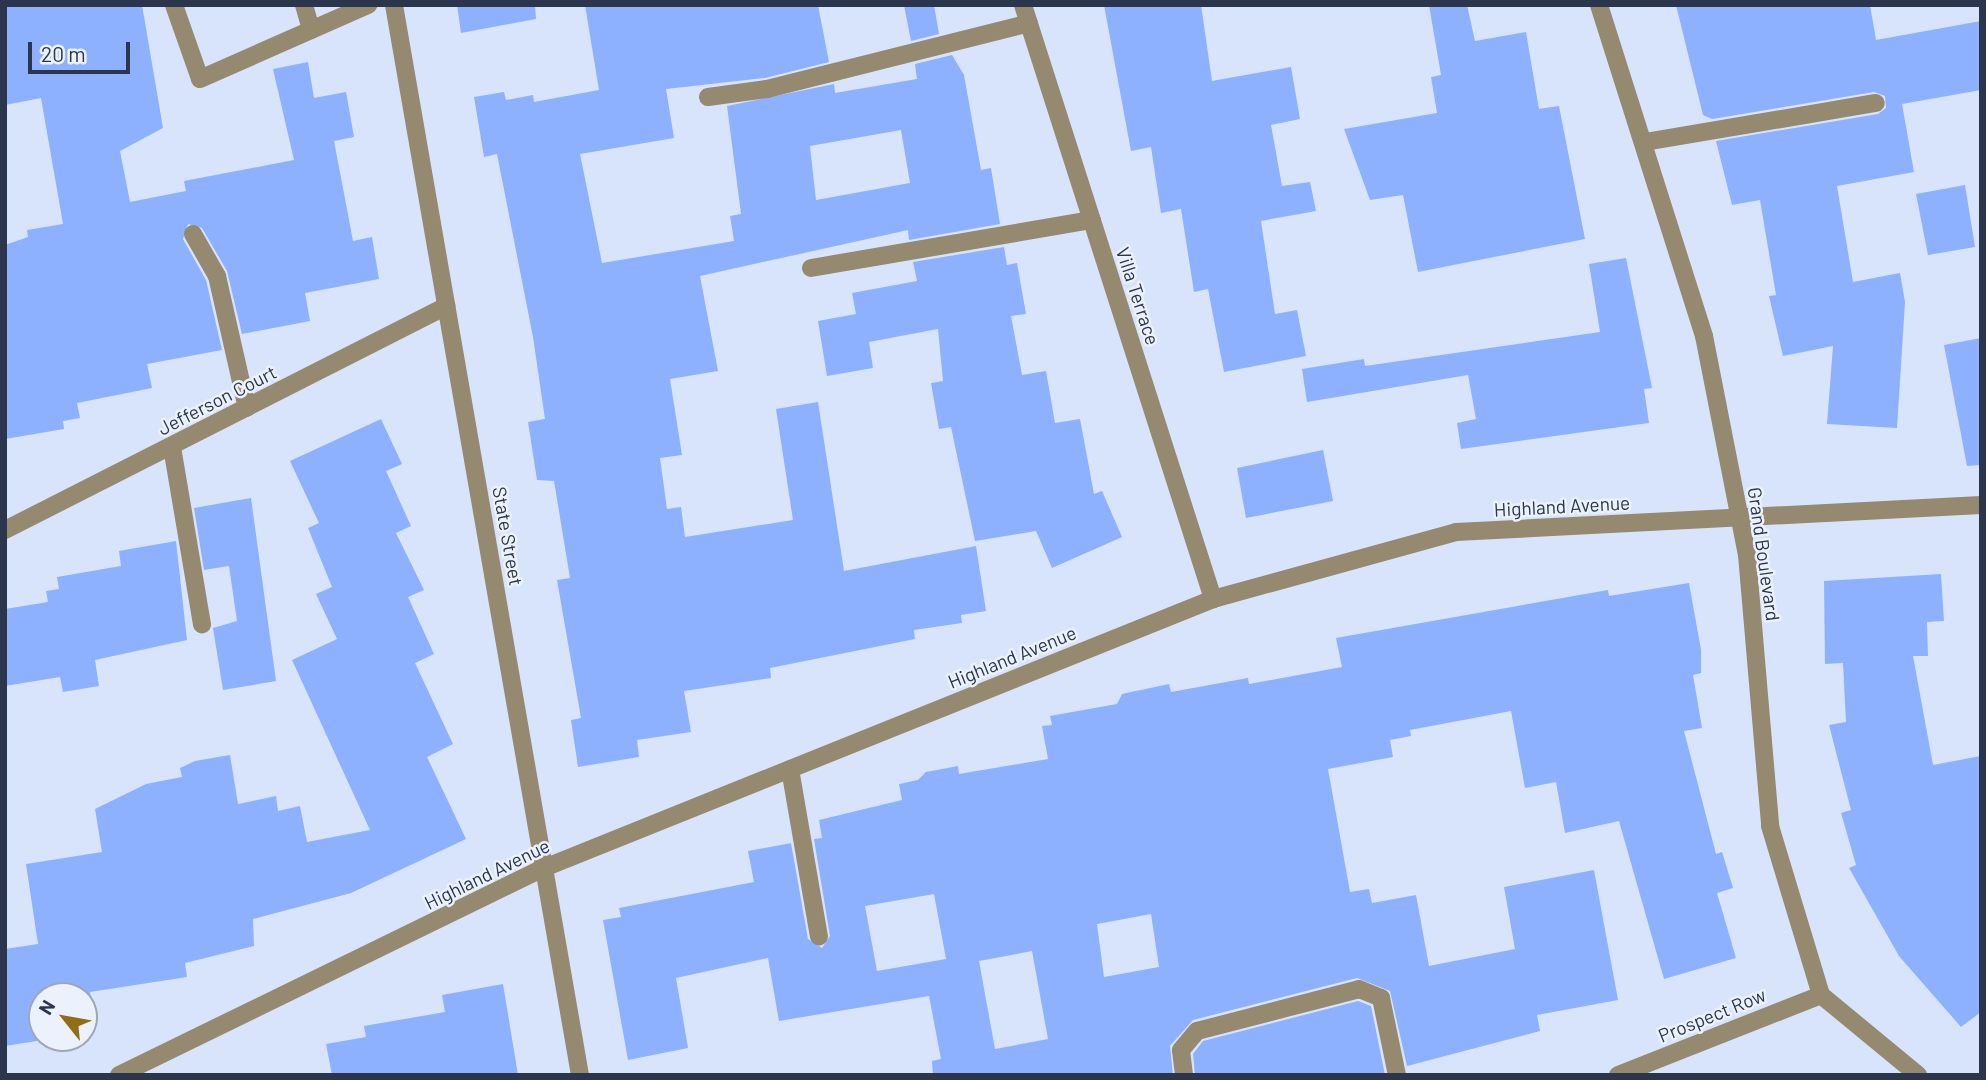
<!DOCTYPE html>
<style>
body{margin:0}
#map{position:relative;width:1986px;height:1080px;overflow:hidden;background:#d8e4fb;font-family:Barlow,sans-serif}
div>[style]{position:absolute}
.building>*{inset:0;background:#8db1fe}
.minor>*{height:18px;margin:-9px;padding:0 9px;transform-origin:9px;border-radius:9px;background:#958970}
span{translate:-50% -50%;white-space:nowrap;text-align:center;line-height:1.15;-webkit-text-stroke:5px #ebf1fd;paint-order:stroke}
.street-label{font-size:19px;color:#2b364d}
.frame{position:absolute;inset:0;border:7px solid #2b364d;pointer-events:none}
.north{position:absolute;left:28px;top:982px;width:70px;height:70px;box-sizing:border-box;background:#ebf1fd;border:2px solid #9ea6b7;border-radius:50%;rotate:301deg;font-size:19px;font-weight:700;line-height:28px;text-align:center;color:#2b364d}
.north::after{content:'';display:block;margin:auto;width:24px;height:32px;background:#916e14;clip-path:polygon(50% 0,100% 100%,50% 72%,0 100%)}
.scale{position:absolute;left:28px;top:42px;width:102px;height:32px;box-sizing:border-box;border:4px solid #2b364d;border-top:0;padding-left:9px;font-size:21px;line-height:24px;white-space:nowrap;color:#2b364d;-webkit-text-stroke:5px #ebf1fd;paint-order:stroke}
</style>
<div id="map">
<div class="building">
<div style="clip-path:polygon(5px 5px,142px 5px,163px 128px,120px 151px,130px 202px,186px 191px,184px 181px,294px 160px,273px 69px,308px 62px,314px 98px,346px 92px,354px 137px,334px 141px,353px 241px,372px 237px,379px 279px,305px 293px,310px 321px,242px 334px,227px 271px,202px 228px,188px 224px,183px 239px,206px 280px,222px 350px,147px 364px,152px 388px,77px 403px,80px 418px,63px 421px,64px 429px,5px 439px,5px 245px,28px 237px,27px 230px,63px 224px,41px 98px,5px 105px)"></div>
<div style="clip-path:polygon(457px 5px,535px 5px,536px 19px,461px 33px)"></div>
<div style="clip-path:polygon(evenodd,585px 5px,818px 5px,829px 62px,765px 78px,666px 89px,674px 138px,580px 154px,602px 263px,734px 241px,730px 216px,741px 214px,727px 106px,834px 84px,835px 93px,917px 79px,915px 64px,952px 55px,964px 75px,981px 170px,991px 168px,1000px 224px,909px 240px,908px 230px,700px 276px,718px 371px,670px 379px,682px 455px,660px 458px,667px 509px,681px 507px,685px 537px,793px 520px,776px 409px,818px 402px,844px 571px,976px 546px,986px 611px,961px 615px,962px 623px,914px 630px,915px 639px,770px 668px,771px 678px,684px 691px,691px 732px,637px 740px,639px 757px,578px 767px,571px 720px,581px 718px,557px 580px,570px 578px,554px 481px,537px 480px,528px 422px,545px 419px,533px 337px,497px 154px,484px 157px,474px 97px,504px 92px,506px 100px,533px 95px,534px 102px,599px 90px,585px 5px,901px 130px,910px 183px,816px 200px,810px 146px,901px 130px)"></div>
<div style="clip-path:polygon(904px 5px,934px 5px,939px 34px,911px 41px)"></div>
<div style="clip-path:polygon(1104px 5px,1201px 5px,1212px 81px,1291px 67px,1300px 119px,1271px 125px,1282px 186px,1310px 182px,1316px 211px,1261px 221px,1275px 314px,1297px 310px,1306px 356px,1224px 372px,1208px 289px,1194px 292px,1181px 209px,1161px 213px,1151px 147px,1131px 151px)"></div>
<div style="clip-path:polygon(1429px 5px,1467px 5px,1475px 41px,1526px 32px,1539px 109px,1559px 106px,1585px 239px,1418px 272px,1403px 195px,1370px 200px,1344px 129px,1437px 113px,1431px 77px,1441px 75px)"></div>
<div style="clip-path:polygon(1676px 5px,1870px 5px,1876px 40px,1981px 21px,1981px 90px,1902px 104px,1914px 172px,1837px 186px,1853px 282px,1900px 273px,1905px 302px,1897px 428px,1827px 424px,1833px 346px,1783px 356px,1769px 296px,1776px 295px,1760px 200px,1732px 205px,1716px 141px,1878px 114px,1886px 108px,1885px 96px,1874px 92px,1712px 119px,1703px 115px)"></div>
<div style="clip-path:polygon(1965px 185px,1975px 247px,1928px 255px,1916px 194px)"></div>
<div style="clip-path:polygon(1004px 247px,1007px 265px,1017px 263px,1026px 314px,1011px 316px,1022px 375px,1046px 371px,1055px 423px,1080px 419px,1094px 494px,1102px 491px,1122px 537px,1052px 568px,1036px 531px,975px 541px,951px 427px,939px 429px,931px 383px,943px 381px,938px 329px,869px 342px,873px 368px,827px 376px,818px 321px,856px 314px,852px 293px,917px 281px,913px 262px)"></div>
<div style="clip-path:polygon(1626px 258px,1652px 388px,1644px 389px,1649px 423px,1461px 449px,1457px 423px,1476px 419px,1468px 375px,1307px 402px,1302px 369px,1364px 359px,1365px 366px,1600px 332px,1589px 264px)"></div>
<div style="clip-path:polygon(1981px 338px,1981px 465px,1967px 466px,1944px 345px)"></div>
<div style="clip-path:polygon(381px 419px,402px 464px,386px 471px,411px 526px,396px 533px,424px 590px,408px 597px,434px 654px,415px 663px,453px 744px,427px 757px,466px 839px,351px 893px,253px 919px,254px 946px,185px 963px,187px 977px,90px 992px,93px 1014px,84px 1015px,84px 996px,42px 996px,37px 1041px,5px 1046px,5px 949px,38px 944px,26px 864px,102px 852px,95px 809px,146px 784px,182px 777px,180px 768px,195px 761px,230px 755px,238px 804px,276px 796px,278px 811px,300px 806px,307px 842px,370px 830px,292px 660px,337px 639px,316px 594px,332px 587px,308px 528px,319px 523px,290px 461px)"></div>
<div style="clip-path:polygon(1323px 450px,1333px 501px,1246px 518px,1237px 468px)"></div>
<div style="clip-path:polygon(251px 498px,276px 681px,223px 690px,213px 628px,237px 621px,229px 566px,204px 570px,194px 508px)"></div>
<div style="clip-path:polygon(176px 541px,187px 640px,95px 660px,99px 686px,63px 692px,60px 677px,5px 686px,5px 609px,48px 602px,46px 591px,59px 589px,57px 577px,121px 566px,119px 551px)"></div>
<div style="clip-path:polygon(1941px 574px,1944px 621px,1927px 622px,1928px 656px,1913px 656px,1933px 765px,1981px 756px,1981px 1012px,1961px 1027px,1899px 956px,1849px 868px,1856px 865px,1841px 813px,1851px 810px,1829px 725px,1846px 722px,1843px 663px,1825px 664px,1824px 581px)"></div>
<div style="clip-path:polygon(evenodd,1689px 583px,1701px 650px,1701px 673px,1693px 675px,1702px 728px,1684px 731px,1716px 854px,1722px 852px,1733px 888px,1717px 893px,1736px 958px,1664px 979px,1619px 821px,1565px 833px,1556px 782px,1525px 788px,1511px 711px,1410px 730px,1411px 736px,1390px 740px,1393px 757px,1328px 769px,1350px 892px,1369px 889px,1372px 903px,1416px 895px,1429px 966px,1515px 949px,1504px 887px,1594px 870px,1618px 1000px,1537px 1015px,1540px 1031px,1407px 1066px,1390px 991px,1357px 978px,1193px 1020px,1170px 1046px,1173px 1075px,933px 1075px,932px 1061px,941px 1059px,929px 996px,779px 1021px,768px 958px,676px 978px,688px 1048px,628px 1060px,603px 920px,621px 917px,619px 908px,754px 882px,748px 851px,791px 843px,808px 939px,822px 948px,830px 936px,814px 839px,822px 838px,819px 820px,902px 800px,899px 784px,918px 780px,926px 772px,958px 766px,959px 774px,1048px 759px,1042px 726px,1052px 725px,1050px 716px,1117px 704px,1122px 694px,1169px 684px,1171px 692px,1248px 678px,1249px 684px,1342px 667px,1336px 638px,1608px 590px,1609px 596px,1689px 583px,934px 894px,946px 959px,877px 971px,865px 906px,934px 894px,1689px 583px,1151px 914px,1159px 967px,1104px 977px,1097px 924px,1151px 914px,1689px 583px,1032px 951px,1048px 1039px,995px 1049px,979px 961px,1032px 951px)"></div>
<div style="clip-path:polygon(503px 984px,518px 1075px,332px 1075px,326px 1044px,366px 1037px,364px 1026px,445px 1012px,442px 995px)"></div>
<div style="clip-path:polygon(1358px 1001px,1371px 1006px,1385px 1075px,1195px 1075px,1193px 1054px,1203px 1041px)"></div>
</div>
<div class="minor">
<div style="left:174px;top:5px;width:78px;rotate:70.6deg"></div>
<div style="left:200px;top:79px;width:184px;rotate:-23.8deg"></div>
<div style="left:304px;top:5px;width:26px;rotate:74deg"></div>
<div style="left:394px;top:5px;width:1086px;rotate:80.14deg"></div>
<div style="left:1023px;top:5px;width:624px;rotate:72.26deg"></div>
<div style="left:1599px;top:5px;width:347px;rotate:72.4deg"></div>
<div style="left:1704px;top:336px;width:223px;rotate:78.9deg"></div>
<div style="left:1747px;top:555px;width:272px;rotate:85.1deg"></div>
<div style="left:1770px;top:826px;width:177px;rotate:73.2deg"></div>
<div style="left:1821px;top:995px;width:126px;rotate:39.5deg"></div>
<div style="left:708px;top:97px;width:60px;rotate:-7.7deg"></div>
<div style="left:767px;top:89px;width:270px;rotate:-14.1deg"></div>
<div style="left:1645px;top:142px;width:234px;rotate:-9.6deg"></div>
<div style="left:193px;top:234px;width:48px;rotate:60.3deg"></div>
<div style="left:217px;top:276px;width:135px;rotate:77.2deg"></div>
<div style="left:811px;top:268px;width:285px;rotate:-9.7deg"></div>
<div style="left:172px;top:447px;width:180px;rotate:80.4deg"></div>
<div style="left:5px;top:530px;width:495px;rotate:-26.9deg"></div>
<div style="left:790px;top:769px;width:170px;rotate:80.2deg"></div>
<div style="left:119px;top:1075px;width:473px;rotate:-26deg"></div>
<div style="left:544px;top:868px;width:721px;rotate:-21.9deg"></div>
<div style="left:1213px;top:599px;width:252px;rotate:-15.4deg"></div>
<div style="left:1456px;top:532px;width:526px;rotate:-2.94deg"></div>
<div style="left:1184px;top:1075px;width:25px;rotate:-97deg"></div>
<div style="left:1181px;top:1050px;width:25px;rotate:-50deg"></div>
<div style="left:1197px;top:1031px;width:167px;rotate:-14.5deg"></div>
<div style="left:1359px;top:989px;width:24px;rotate:22deg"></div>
<div style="left:1381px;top:998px;width:79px;rotate:78.3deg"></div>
<div style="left:1618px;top:1075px;width:218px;rotate:-21.5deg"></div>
</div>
<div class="street-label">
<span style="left:1138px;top:296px;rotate:72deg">Villa Terrace</span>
<span style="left:217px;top:400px;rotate:-27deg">Jefferson Court</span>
<span style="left:1562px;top:506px;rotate:-3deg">Highland Avenue</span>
<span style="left:508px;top:536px;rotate:80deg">State Street</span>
<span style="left:1764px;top:554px;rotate:82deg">Grand Boulevard</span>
<span style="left:1012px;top:657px;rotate:-22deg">Highland Avenue</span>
<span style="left:487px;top:874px;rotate:-26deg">Highland Avenue</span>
<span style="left:1712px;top:1015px;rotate:-22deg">Prospect Row</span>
</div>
<div class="frame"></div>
<div class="north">N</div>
<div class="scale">20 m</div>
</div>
